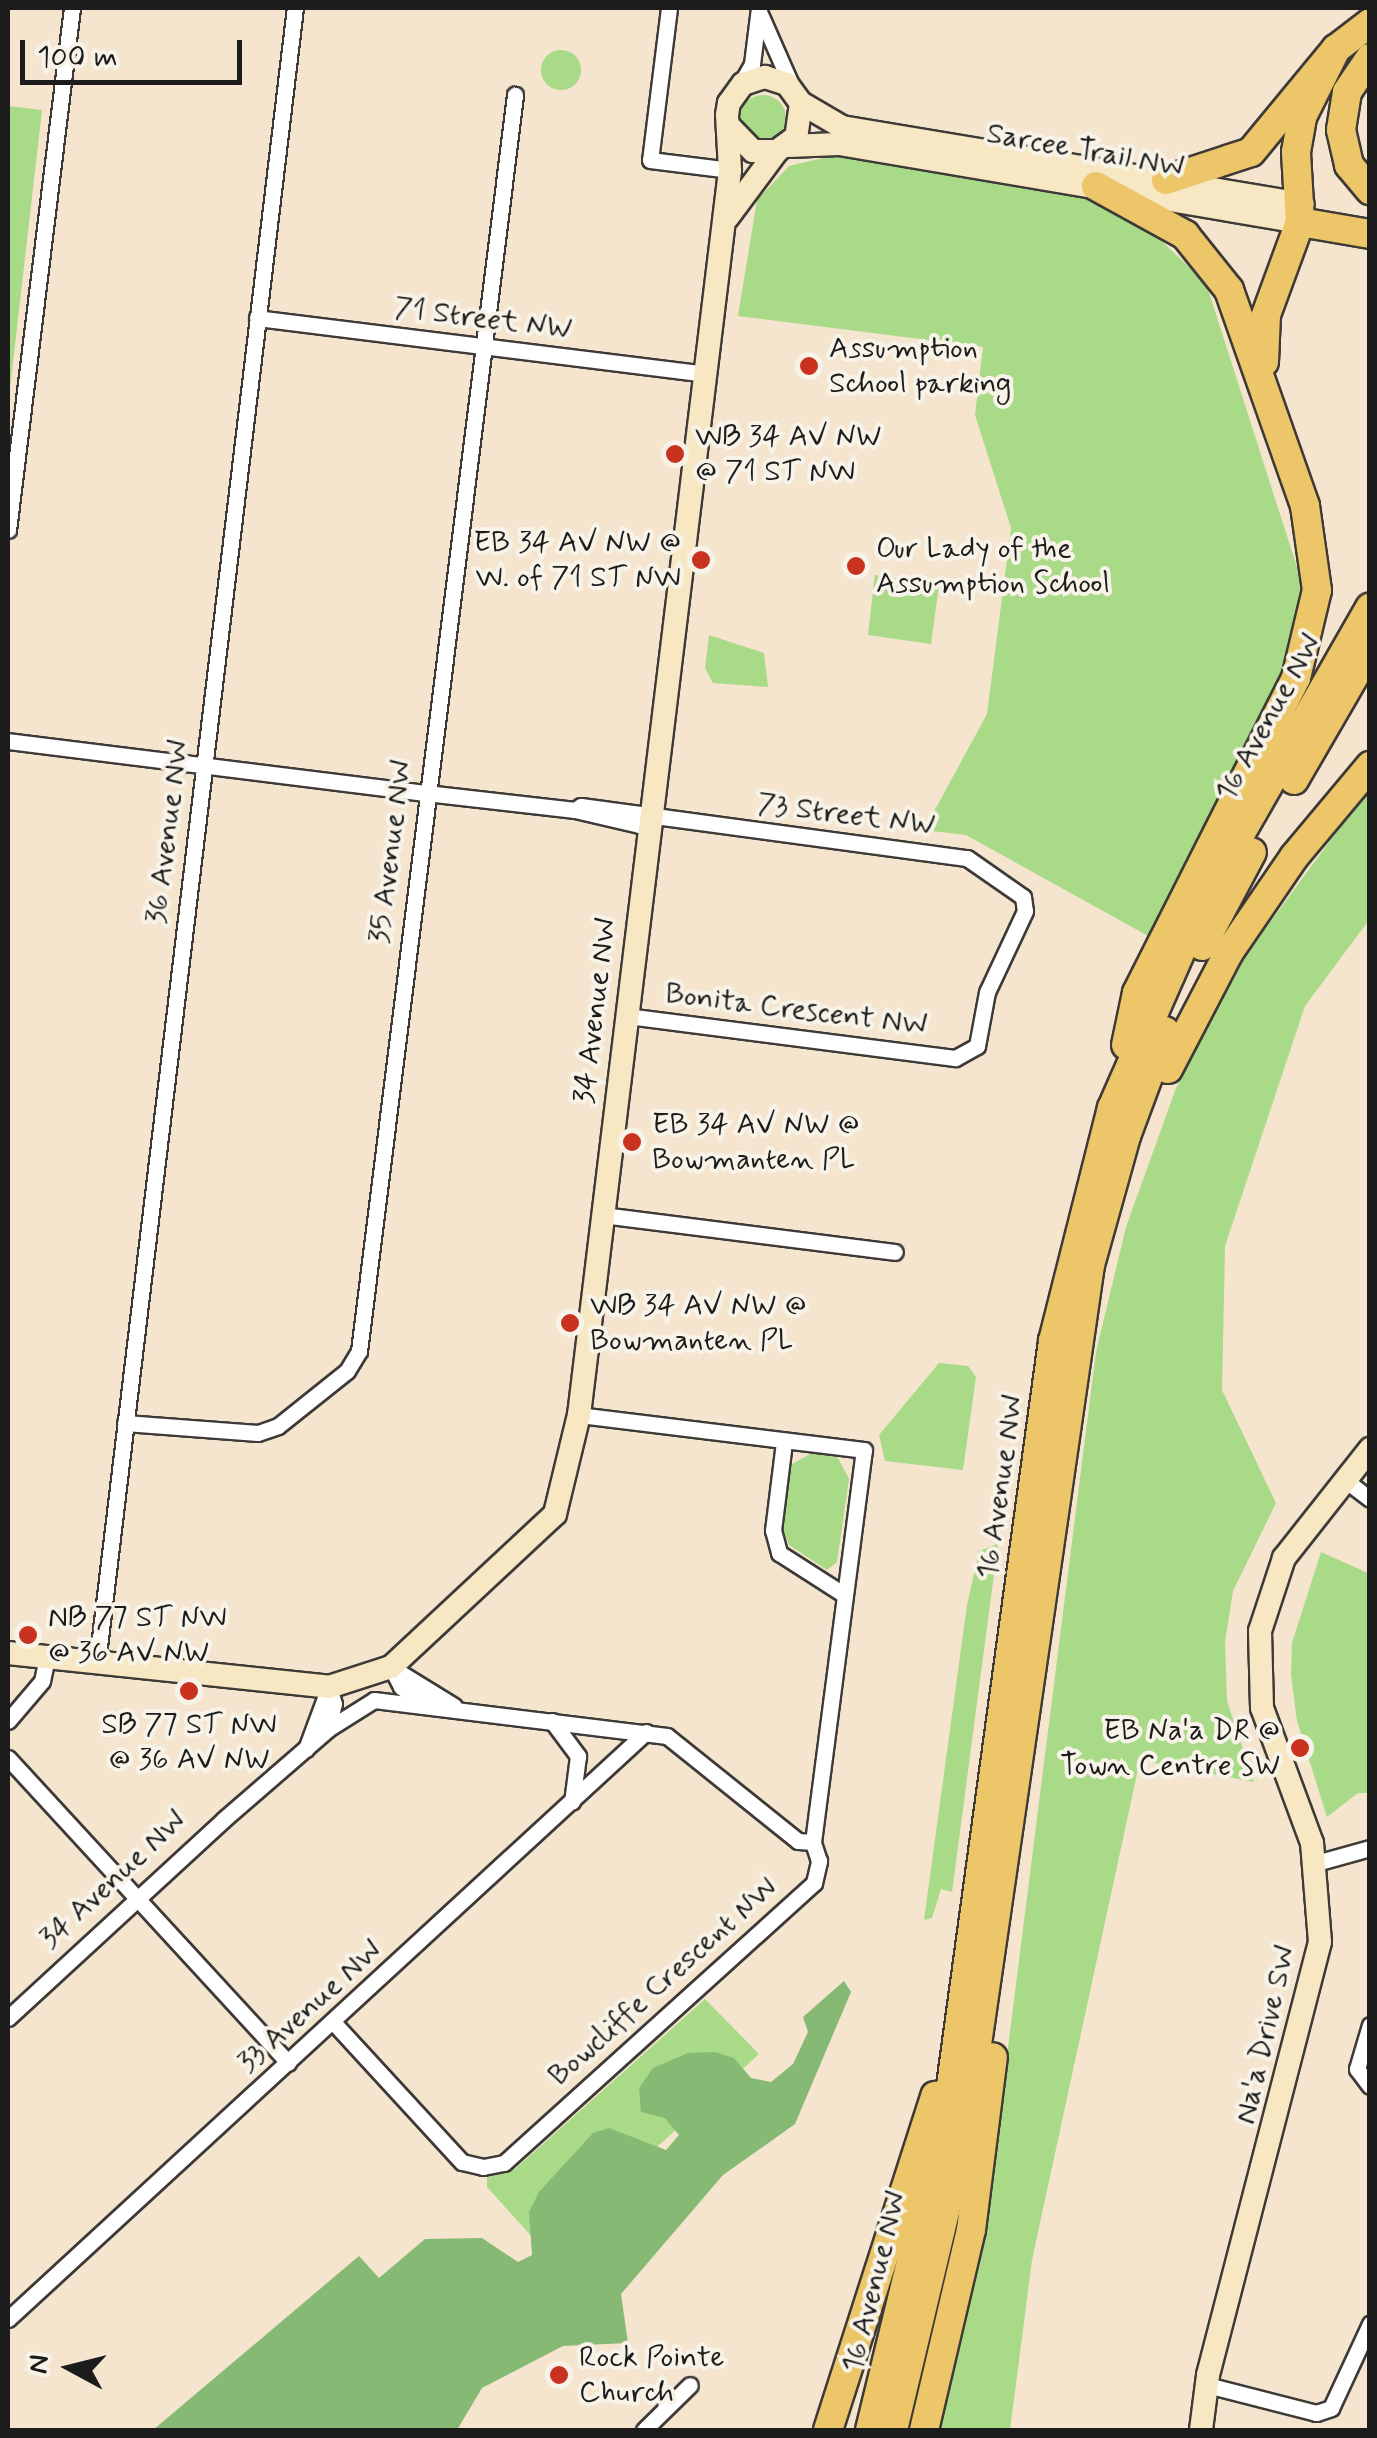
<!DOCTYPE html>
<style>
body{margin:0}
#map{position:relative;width:1377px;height:2438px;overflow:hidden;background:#f5e4ce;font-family:Mynerve,sans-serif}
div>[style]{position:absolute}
.green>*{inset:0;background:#a9da88}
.round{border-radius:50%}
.forest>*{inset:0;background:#86ba74}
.roads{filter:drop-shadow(2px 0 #3d3a37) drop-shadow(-2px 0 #3d3a37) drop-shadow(0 2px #3d3a37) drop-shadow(0 -2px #3d3a37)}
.street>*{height:15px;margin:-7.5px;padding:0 7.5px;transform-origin:7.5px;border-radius:7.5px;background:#fff}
.secondary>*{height:22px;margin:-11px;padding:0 11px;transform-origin:11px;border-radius:11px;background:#f7e8c3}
.highway>*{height:28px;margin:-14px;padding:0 14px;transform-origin:14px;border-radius:14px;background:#ecc669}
.dots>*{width:28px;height:28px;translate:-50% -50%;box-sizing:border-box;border:5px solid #f7f3e8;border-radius:50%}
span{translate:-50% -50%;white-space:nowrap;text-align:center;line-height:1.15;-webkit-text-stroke:8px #f7f3e8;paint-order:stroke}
.street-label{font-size:30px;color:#1c1c1c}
.poi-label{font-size:30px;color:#1c1c1c}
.left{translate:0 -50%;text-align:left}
.right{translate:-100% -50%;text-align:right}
.frame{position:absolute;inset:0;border:10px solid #1c1c1c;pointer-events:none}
.north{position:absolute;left:20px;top:2318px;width:100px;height:100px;-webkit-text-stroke:8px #f7f3e8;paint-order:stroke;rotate:277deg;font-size:28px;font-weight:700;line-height:40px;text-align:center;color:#1c1c1c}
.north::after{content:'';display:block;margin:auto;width:35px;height:45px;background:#1c1c1c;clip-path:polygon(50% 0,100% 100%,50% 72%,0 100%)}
.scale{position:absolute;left:20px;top:40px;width:222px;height:45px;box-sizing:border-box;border:5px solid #1c1c1c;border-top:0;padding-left:12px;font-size:30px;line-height:35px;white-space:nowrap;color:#1c1c1c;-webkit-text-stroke:8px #f7f3e8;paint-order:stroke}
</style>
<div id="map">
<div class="green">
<div class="round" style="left:541px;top:50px;width:40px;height:40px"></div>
<div class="round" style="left:740px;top:95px;width:46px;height:46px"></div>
<div style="clip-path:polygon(8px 106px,42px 110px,8px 406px)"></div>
<div style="clip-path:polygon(831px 156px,1075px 192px,1137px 218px,1206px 283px,1303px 586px,1281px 677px,1150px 937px,966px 835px,924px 830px,987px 714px,1011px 528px,975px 415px,983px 347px,738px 316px,757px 200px,789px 166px)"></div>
<div style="clip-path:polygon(875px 575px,939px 585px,931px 644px,868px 635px)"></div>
<div style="clip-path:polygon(709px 635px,764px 653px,768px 687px,713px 683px,705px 668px)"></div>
<div style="clip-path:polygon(1369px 788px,1369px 920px,1305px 1006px,1225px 1246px,1222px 1390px,1276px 1503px,1233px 1591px,1225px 1642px,1227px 1701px,1254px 1782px,1140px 1760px,1032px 2260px,1010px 2430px,931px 2430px,992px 2174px,1096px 1352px,1126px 1227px,1176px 1088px,1243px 959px)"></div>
<div style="clip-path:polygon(939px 1363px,968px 1366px,976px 1377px,963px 1470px,885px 1461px,879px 1435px)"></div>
<div style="clip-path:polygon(814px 1452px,838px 1458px,849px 1479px,837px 1562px,827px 1570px,789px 1545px,781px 1523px,792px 1464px)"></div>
<div style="clip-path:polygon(998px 1544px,952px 1892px,941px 1889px,932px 1918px,924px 1920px,967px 1605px,979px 1551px)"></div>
<div style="clip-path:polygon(1321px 1552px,1370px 1574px,1369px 1793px,1358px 1793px,1327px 1817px,1297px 1721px,1291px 1675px,1292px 1643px)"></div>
<div style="clip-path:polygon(705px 1999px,759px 2054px,544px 2250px,487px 2187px,487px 2177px,515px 2169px)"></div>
</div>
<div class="forest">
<div style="clip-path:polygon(844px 1981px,851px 1992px,795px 2124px,723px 2175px,621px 2294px,628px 2343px,563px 2346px,482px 2388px,457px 2430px,153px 2430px,359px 2256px,379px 2278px,425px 2239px,482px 2238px,518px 2262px,532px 2255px,529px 2212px,539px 2192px,593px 2133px,609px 2128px,666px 2150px,679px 2135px,665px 2118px,641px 2112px,639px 2088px,653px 2068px,688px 2053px,715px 2052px,734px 2058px,751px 2078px,771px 2082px,793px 2064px,808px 2032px,803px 2017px)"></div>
</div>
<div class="roads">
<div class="street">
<div style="left:669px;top:8px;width:153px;rotate:97.1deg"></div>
<div style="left:650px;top:160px;width:81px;rotate:7.1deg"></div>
<div style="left:760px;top:14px;width:82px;rotate:66.3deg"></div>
<div style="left:740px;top:85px;width:24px;rotate:-60deg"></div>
<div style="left:752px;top:64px;width:56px;rotate:-82.9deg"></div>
<div style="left:257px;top:318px;width:450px;rotate:7.1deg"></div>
<div style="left:8px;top:530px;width:526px;rotate:-83.01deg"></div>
<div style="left:8px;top:741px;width:421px;rotate:7.1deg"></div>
<div style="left:426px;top:793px;width:150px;rotate:6.5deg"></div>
<div style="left:575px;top:810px;width:7px;rotate:-34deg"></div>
<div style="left:581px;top:806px;width:389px;rotate:7.7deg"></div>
<div style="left:967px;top:858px;width:68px;rotate:34.9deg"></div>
<div style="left:1023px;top:897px;width:14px;rotate:82deg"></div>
<div style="left:1025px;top:911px;width:89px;rotate:115.1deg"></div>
<div style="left:987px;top:992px;width:55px;rotate:100.5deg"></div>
<div style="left:977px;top:1046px;width:25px;rotate:151deg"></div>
<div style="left:955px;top:1058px;width:332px;rotate:-172.7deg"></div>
<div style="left:575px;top:810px;width:66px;rotate:13.2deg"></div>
<div style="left:639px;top:825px;width:12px;rotate:-31deg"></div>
<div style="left:602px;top:1215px;width:295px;rotate:7.2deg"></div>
<div style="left:125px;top:1423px;width:133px;rotate:4.3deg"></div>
<div style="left:258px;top:1433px;width:21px;rotate:-19deg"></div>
<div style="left:278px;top:1426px;width:88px;rotate:-38.6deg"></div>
<div style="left:347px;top:1371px;width:23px;rotate:-59deg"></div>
<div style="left:359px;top:1351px;width:1266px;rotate:-82.92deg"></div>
<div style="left:784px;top:1442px;width:89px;rotate:97.1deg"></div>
<div style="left:773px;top:1530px;width:24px;rotate:75deg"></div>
<div style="left:779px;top:1553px;width:76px;rotate:32.6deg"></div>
<div style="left:1345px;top:1480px;width:31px;rotate:37deg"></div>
<div style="left:97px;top:1663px;width:1667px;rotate:-83.18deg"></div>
<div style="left:391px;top:1667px;width:74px;rotate:31.8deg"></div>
<div style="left:391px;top:1667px;width:22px;rotate:63deg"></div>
<div style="left:401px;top:1687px;width:29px;rotate:35deg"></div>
<div style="left:8px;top:1721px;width:52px;rotate:-49.6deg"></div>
<div style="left:42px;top:1681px;width:25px;rotate:-78deg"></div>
<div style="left:552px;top:1721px;width:44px;rotate:53.4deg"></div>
<div style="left:578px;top:1756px;width:46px;rotate:97.4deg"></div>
<div style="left:328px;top:1729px;width:26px;rotate:-77deg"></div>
<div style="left:334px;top:1704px;width:18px;rotate:-106deg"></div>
<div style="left:306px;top:1749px;width:66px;rotate:-69.6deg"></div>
<div style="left:8px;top:1758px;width:414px;rotate:47.4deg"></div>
<div style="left:1316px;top:1863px;width:56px;rotate:-15.5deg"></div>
<div style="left:8px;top:2018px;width:292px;rotate:-42.6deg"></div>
<div style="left:223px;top:1820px;width:139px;rotate:-40.9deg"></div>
<div style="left:328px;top:1729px;width:54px;rotate:-32.2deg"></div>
<div style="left:374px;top:1700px;width:295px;rotate:7deg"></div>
<div style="left:667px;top:1736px;width:168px;rotate:38.7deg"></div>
<div style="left:798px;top:1841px;width:15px;rotate:4deg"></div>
<div style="left:334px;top:2023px;width:189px;rotate:47.4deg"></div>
<div style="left:462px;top:2162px;width:22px;rotate:13deg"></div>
<div style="left:483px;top:2167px;width:21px;rotate:-11deg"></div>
<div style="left:504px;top:2163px;width:418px;rotate:-42.1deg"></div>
<div style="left:814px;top:1883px;width:23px;rotate:-77deg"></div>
<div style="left:819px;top:1861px;width:20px;rotate:-108deg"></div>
<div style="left:813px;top:1842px;width:395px;rotate:-82.6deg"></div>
<div style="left:864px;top:1450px;width:287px;rotate:-173deg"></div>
<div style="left:1370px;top:2025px;width:46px;rotate:106.5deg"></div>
<div style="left:1357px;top:2069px;width:21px;rotate:53deg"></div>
<div style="left:8px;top:2319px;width:867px;rotate:-42.62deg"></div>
<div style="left:1207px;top:2385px;width:113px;rotate:14.4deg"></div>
<div style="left:1316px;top:2413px;width:16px;rotate:-18deg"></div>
<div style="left:1331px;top:2408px;width:93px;rotate:-65.1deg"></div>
<div style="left:644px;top:2430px;width:64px;rotate:-44.4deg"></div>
</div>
<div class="secondary">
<div style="left:801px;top:103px;width:48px;rotate:30.3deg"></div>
<div style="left:842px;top:127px;width:467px;rotate:9.5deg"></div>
<div style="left:788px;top:146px;width:51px;rotate:-2.2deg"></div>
<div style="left:839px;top:144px;width:468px;rotate:9.6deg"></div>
<div style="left:728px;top:217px;width:82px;rotate:-53.4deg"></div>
<div style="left:8px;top:1653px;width:323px;rotate:6deg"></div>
<div style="left:329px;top:1687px;width:65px;rotate:-17.9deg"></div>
<div style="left:391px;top:1667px;width:224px;rotate:-43deg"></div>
<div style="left:555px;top:1514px;width:102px;rotate:-76.4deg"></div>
<div style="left:579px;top:1415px;width:1254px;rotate:-83.08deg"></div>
<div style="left:730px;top:170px;width:55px;rotate:-93.1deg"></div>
<div style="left:727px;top:115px;width:12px;rotate:-81deg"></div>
<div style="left:729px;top:103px;width:24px;rotate:-54deg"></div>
<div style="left:743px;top:84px;width:23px;rotate:-18deg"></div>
<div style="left:765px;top:77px;width:23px;rotate:18deg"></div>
<div style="left:787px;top:84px;width:24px;rotate:54deg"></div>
<div style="left:801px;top:103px;width:34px;rotate:98deg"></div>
<div style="left:796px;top:137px;width:24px;rotate:144deg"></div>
<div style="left:777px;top:151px;width:24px;rotate:180deg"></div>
<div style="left:753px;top:151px;width:35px;rotate:-134deg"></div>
<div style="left:1201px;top:2430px;width:55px;rotate:-82.7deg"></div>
<div style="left:1208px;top:2375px;width:447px;rotate:-75.5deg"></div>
<div style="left:1320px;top:1942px;width:99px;rotate:-94.6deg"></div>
<div style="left:1312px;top:1843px;width:144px;rotate:-110.3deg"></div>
<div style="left:1262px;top:1708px;width:77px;rotate:-91.5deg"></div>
<div style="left:1260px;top:1631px;width:77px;rotate:-71.8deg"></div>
<div style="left:1284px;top:1558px;width:139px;rotate:-51.7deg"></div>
</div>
<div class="highway">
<div style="left:1370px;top:58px;width:41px;rotate:124.1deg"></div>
<div style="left:1347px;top:92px;width:38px;rotate:99deg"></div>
<div style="left:1341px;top:130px;width:36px;rotate:77deg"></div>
<div style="left:1349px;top:165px;width:33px;rotate:50deg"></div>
<div style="left:1166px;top:180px;width:89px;rotate:-18.2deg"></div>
<div style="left:1251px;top:152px;width:134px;rotate:-50.5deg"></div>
<div style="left:1336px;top:49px;width:43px;rotate:-37.4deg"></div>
<div style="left:1096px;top:186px;width:102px;rotate:28.8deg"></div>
<div style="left:1185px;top:235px;width:70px;rotate:51.3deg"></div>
<div style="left:1229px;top:290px;width:229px;rotate:70.6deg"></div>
<div style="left:1305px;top:506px;width:85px;rotate:81.9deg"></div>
<div style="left:1317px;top:590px;width:90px;rotate:103.4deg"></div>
<div style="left:1296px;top:678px;width:353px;rotate:116.8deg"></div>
<div style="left:1137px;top:993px;width:53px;rotate:101.9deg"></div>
<div style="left:1300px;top:222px;width:71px;rotate:9.7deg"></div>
<div style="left:1264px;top:362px;width:47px;rotate:-87.6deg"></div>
<div style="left:1266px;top:315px;width:99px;rotate:-69.9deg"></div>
<div style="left:1300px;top:222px;width:70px;rotate:-93.3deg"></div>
<div style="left:1296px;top:152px;width:36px;rotate:-80deg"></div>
<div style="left:1302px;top:117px;width:76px;rotate:-63.4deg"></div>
<div style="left:1294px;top:780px;width:151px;rotate:-59.9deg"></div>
<div style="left:1202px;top:946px;width:106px;rotate:-62deg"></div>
<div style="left:1168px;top:1069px;width:132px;rotate:-62.5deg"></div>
<div style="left:1229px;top:952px;width:115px;rotate:-55.6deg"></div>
<div style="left:1294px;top:857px;width:119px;rotate:-50.1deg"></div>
<div style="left:828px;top:2430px;width:351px;rotate:-72.2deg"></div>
<div style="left:870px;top:2430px;width:324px;rotate:-76.3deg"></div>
<div style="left:947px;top:2115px;width:781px;rotate:-82.2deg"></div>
<div style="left:1053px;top:1341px;width:240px;rotate:-75.8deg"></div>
<div style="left:1112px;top:1108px;width:234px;rotate:-66.3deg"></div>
<div style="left:1206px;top:894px;width:330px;rotate:-60.2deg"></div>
<div style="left:893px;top:2430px;width:311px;rotate:-76.6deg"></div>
<div style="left:965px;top:2127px;width:871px;rotate:-81.75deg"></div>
<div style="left:1090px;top:1265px;width:134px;rotate:-74.4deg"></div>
<div style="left:1126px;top:1136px;width:112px;rotate:-69.6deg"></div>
<div style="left:924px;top:2430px;width:205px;rotate:-76.8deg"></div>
<div style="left:971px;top:2230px;width:174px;rotate:-82.8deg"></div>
</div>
</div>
<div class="dots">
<div style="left:809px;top:366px;background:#c8321e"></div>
<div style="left:675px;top:454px;background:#c8321e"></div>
<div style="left:701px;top:560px;background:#c8321e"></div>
<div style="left:856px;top:566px;background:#c8321e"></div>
<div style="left:632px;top:1142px;background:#c8321e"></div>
<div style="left:570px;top:1323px;background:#c8321e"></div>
<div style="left:28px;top:1635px;background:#c8321e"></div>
<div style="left:189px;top:1691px;background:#c8321e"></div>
<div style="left:1300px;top:1748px;background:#c8321e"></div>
<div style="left:559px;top:2375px;background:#c8321e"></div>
</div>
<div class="street-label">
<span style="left:1085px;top:151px;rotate:10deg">Sarcee Trail NW</span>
<span style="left:483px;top:319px;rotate:7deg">71 Street NW</span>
<span style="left:1269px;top:718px;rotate:-61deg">16 Avenue NW</span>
<span style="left:846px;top:815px;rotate:7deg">73 Street NW</span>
<span style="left:168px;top:832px;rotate:-83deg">36 Avenue NW</span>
<span style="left:391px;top:852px;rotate:-83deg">35 Avenue NW</span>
<span style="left:796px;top:1010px;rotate:7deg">Bonita Crescent NW</span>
<span style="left:596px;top:1011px;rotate:-83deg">34 Avenue NW</span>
<span style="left:1001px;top:1487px;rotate:-82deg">16 Avenue NW</span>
<span style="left:113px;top:1880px;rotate:-43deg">34 Avenue NW</span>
<span style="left:663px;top:1982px;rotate:-42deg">Bowcliffe Crescent NW</span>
<span style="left:310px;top:2007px;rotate:-42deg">33 Avenue NW</span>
<span style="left:1266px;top:2035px;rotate:-77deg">Na'a Drive SW</span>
<span style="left:875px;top:2282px;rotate:-76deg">16 Avenue NW</span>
</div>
<div class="poi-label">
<span class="left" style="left:829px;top:366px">Assumption<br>School parking</span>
<span class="left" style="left:695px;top:454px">WB 34 AV NW<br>@ 71 ST NW</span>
<span class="right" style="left:681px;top:560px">EB 34 AV NW @<br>W. of 71 ST NW</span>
<span class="left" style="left:876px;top:566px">Our Lady of the<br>Assumption School</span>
<span class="left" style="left:652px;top:1142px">EB 34 AV NW @<br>Bowmanten PL</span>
<span class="left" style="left:590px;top:1323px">WB 34 AV NW @<br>Bowmanten PL</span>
<span class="left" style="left:48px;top:1635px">NB 77 ST NW<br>@ 36 AV NW</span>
<span style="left:189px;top:1742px">SB 77 ST NW<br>@ 36 AV NW</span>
<span class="right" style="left:1280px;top:1748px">EB Na'a DR @<br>Town Centre SW</span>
<span class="left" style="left:579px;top:2375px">Rock Pointe<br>Church</span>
</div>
<div class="frame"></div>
<div class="north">N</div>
<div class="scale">100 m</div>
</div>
